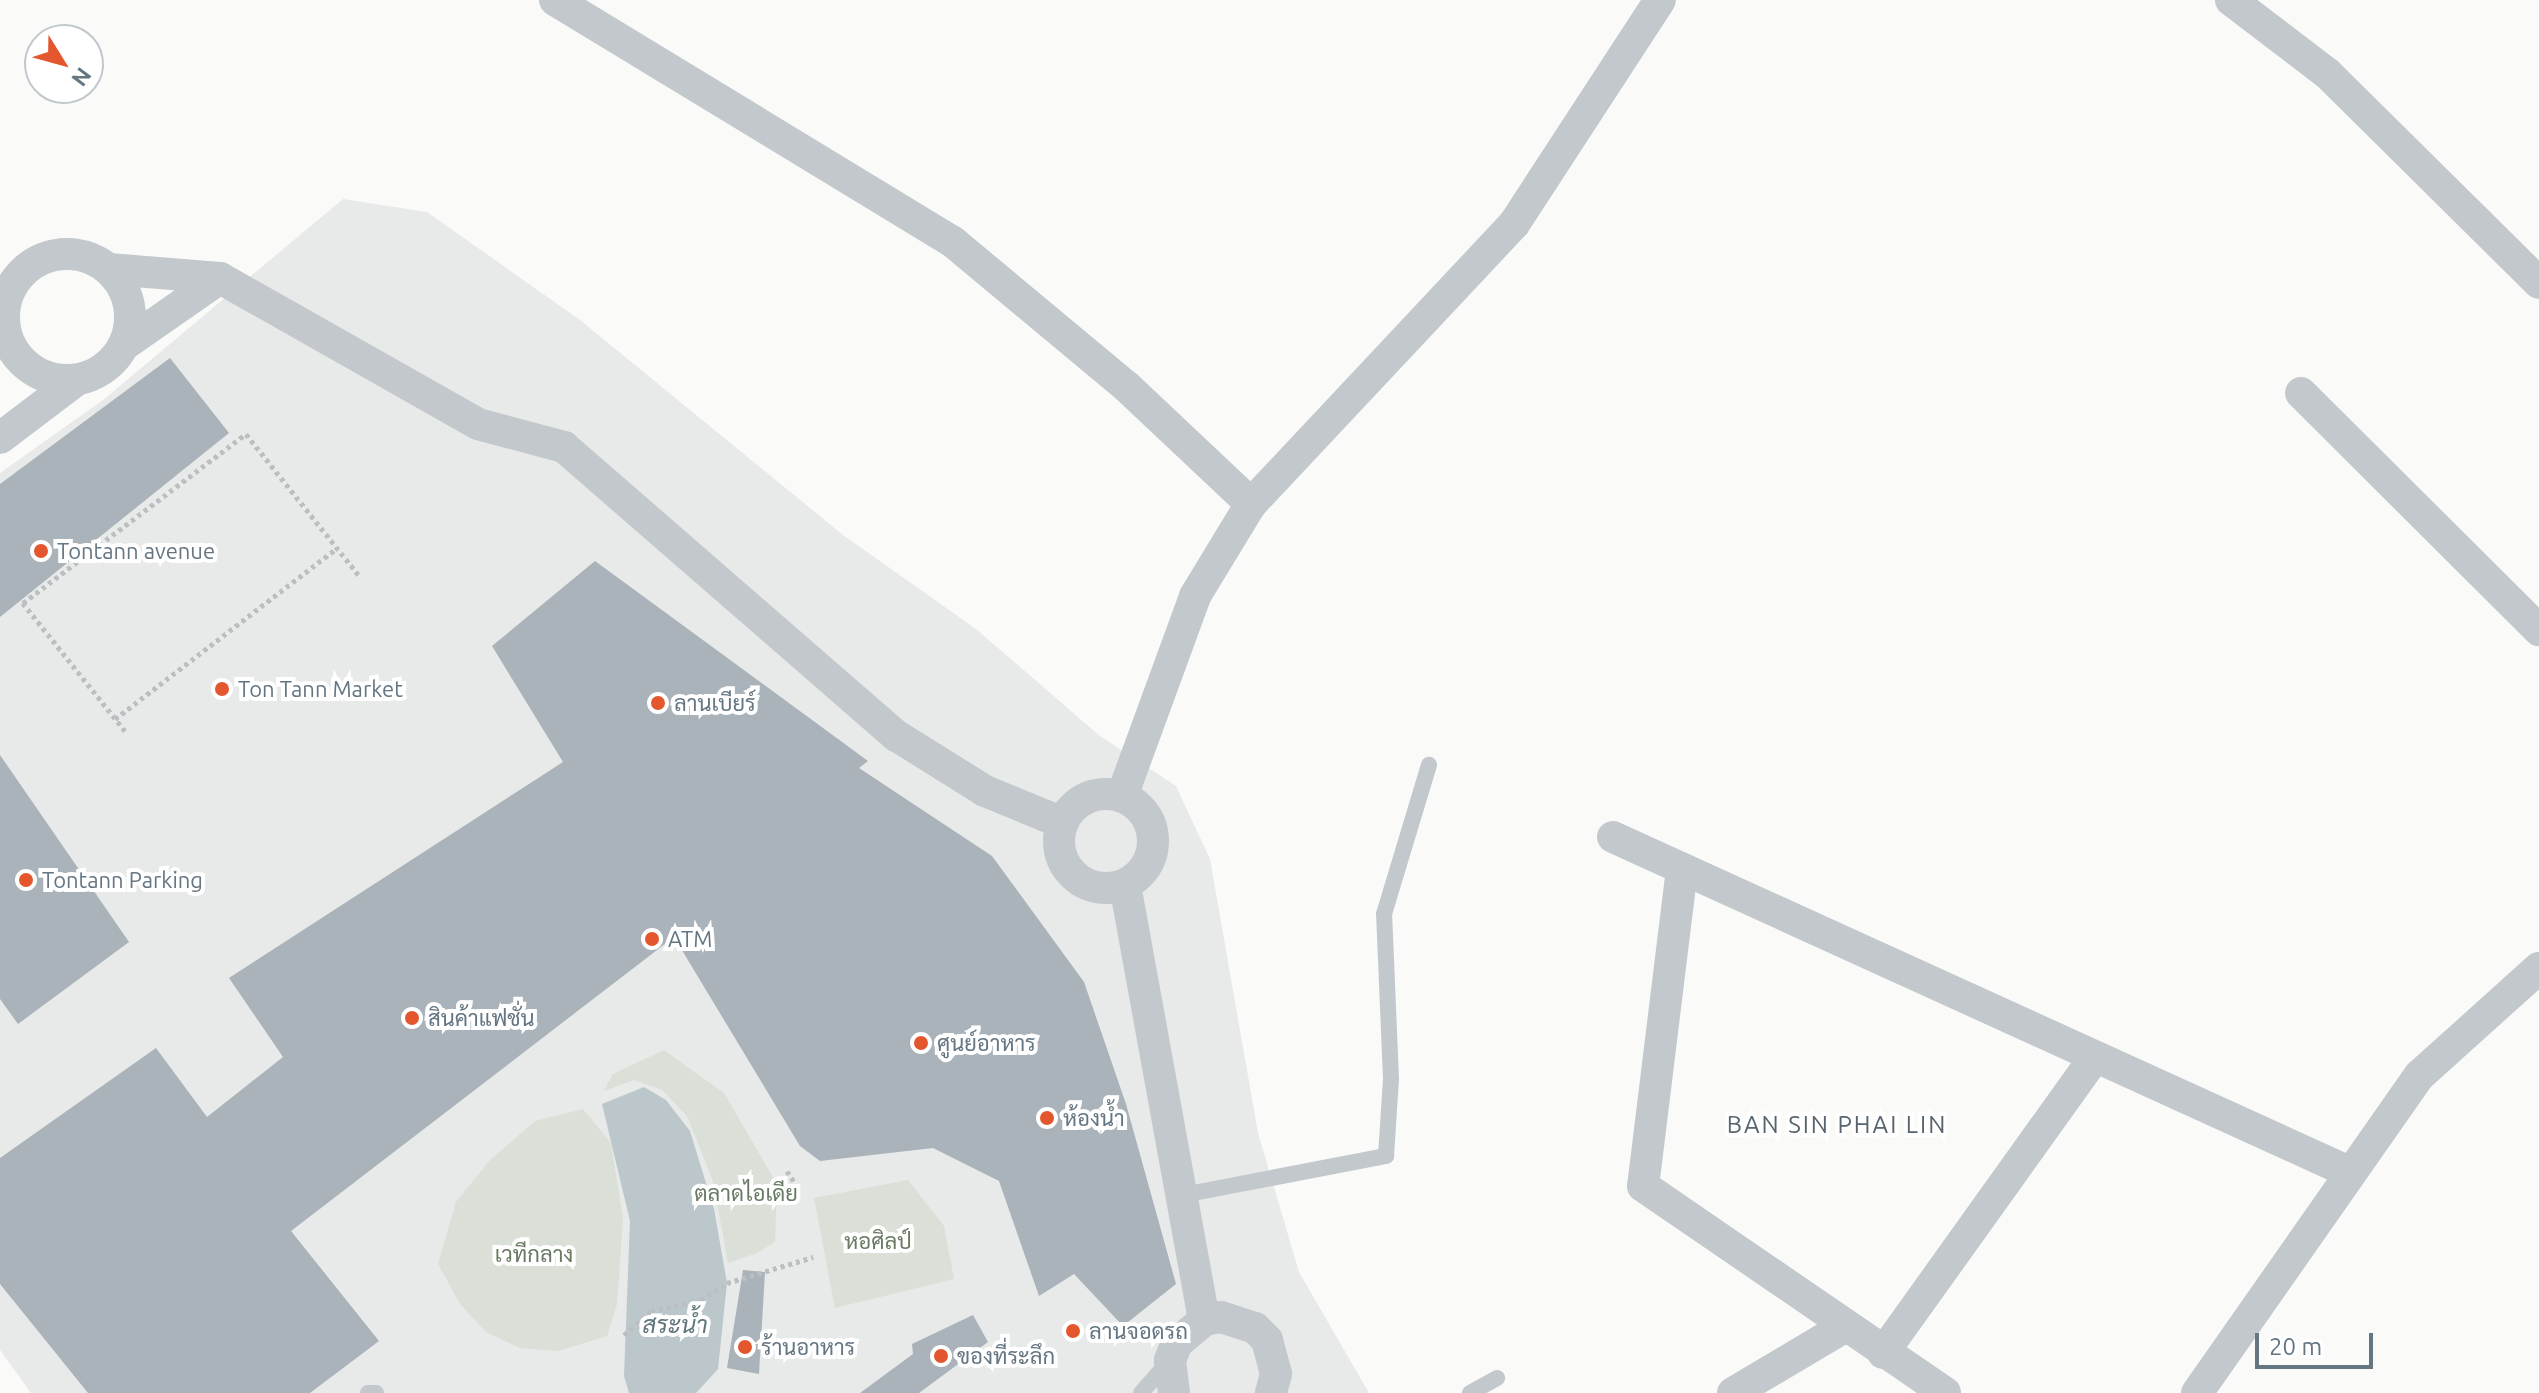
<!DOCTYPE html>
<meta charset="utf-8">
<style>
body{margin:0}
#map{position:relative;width:2539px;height:1393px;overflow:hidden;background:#fafaf8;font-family:Ubuntu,Sarabun,sans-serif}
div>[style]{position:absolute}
.built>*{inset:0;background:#e8e9e9}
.green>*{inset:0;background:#dadfd7}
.water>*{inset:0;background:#bbc7cb}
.building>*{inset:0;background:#aab3b9}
.path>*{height:5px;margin-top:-2.5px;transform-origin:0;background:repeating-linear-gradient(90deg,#bbbfc2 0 4px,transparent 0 8px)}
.service>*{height:16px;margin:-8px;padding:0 8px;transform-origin:8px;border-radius:8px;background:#c3c8cc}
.minor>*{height:32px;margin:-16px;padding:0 16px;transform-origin:16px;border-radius:16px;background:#c3c8cc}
.minor>.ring{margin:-16px;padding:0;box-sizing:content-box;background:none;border:32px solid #c3c8cc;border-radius:50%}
.dots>*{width:22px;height:22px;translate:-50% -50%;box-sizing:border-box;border:4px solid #fff;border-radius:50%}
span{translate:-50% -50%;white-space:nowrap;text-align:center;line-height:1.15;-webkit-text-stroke:8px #fff;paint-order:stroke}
.poi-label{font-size:22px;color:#657683}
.left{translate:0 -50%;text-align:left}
.park-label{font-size:22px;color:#687a64}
.neighbourhood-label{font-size:24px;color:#57646e;letter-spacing:2px}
.water-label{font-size:24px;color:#60757c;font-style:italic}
.north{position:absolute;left:24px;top:24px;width:80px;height:80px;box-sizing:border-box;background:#fff;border:2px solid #c1c8cd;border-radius:50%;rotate:127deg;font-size:22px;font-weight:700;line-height:32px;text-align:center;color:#657683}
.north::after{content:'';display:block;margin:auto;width:28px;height:36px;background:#e4572e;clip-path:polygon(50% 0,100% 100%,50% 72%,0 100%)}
.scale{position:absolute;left:2255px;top:1333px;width:118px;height:36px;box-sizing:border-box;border:4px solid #657683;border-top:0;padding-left:10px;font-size:24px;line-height:28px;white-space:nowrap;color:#657683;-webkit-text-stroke:6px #fff;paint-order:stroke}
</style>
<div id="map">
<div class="built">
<div style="clip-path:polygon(343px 199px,427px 212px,580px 320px,843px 535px,976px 629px,1100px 736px,1176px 786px,1210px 859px,1258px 1133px,1299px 1272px,1369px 1393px,31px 1393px,0 1350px,0 473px,103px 400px)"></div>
</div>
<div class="green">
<div style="clip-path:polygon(664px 1050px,724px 1093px,777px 1184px,775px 1242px,757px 1253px,728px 1263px,713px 1181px,687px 1116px,662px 1090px,634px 1080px,604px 1091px,613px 1074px)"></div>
<div style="clip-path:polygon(583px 1109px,611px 1143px,623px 1219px,617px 1304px,607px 1336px,558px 1351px,520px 1348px,486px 1332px,460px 1304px,438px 1264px,456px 1202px,490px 1160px,535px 1121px)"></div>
<div style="clip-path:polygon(908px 1180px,944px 1226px,954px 1279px,835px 1308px,814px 1198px)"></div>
</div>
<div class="water">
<div style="clip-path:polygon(644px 1087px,666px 1100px,690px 1131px,714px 1209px,727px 1283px,718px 1369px,696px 1393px,629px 1393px,624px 1376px,630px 1221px,602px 1104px)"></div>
</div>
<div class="building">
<div style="clip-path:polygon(170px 358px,229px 433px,0 617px,0 484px)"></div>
<div style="clip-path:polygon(595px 561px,868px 761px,859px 768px,992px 856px,1084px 982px,1126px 1104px,1176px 1284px,1123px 1326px,1074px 1274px,1039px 1296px,999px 1181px,933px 1148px,820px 1161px,800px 1146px,674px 937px,291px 1231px,379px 1341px,310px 1393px,88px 1393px,0 1284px,0 1158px,156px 1048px,207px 1117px,283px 1057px,229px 978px,563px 762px,492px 646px)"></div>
<div style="clip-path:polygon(0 755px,129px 942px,18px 1024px,0 999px)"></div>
<div style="clip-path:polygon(743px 1270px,765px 1272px,759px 1374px,727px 1368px)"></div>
<div style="clip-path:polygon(973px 1315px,988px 1342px,919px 1393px,860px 1393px,913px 1354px,912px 1344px)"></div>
</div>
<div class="path">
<div style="left:115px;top:719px;width:280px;rotate:-37.6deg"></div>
<div style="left:125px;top:731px;width:164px;rotate:-128.6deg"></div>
<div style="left:23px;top:603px;width:280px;rotate:-37.2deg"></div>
<div style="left:246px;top:434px;width:184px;rotate:51.4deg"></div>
<div style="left:787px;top:1171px;width:17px;rotate:57deg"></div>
<div style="left:624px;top:1335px;width:36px;rotate:-42deg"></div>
<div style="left:651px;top:1311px;width:51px;rotate:-12.4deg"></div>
<div style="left:701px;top:1300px;width:31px;rotate:-33deg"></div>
<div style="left:727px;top:1283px;width:90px;rotate:-16.8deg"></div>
</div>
<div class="service">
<div style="left:1183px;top:1195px;width:207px;rotate:-10.9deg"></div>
<div style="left:1386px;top:1156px;width:77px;rotate:-86.3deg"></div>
<div style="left:1391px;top:1079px;width:165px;rotate:-92.4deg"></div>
<div style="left:1384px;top:914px;width:156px;rotate:-73.2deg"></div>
<div style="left:368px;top:1393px;width:8px"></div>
<div style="left:1141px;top:1393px;width:43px;rotate:-48.8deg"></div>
<div style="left:1470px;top:1393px;width:31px;rotate:-29deg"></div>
</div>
<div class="minor">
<div style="left:555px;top:0;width:466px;rotate:31.3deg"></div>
<div style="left:953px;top:242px;width:225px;rotate:39.8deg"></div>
<div style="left:1126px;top:386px;width:172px;rotate:43.3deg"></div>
<div style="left:1251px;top:504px;width:384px;rotate:-46.8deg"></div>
<div style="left:1514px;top:224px;width:267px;rotate:-56.9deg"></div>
<div style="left:2231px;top:0;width:122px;rotate:37.3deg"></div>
<div style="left:2328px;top:74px;width:297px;rotate:44.7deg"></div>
<div class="ring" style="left:4px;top:254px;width:94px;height:94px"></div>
<div style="left:109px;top:269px;width:111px;rotate:4.6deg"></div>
<div style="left:220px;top:278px;width:296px;rotate:29.5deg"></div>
<div style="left:478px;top:424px;width:89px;rotate:15deg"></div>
<div style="left:564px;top:447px;width:441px;rotate:41deg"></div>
<div style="left:897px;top:736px;width:104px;rotate:32deg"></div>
<div style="left:985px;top:791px;width:84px;rotate:22.3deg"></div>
<div style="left:124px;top:345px;width:117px;rotate:-34.9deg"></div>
<div style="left:2301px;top:393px;width:336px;rotate:44.9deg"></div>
<div style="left:0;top:438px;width:94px;rotate:-37.2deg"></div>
<div class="ring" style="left:1059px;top:794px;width:62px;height:62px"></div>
<div style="left:1122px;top:796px;width:213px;rotate:-69.9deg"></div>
<div style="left:1195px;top:596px;width:108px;rotate:-58.7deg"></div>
<div style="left:1613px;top:837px;width:809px;rotate:24.47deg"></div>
<div style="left:1682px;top:869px;width:319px;rotate:97deg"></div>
<div style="left:1643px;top:1186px;width:366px;rotate:34.4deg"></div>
<div style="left:1125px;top:885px;width:442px;rotate:79.7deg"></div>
<div style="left:1883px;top:1353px;width:364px;rotate:-54.4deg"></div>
<div style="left:1174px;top:1393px;width:33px;rotate:-97deg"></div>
<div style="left:1170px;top:1360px;width:18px;rotate:-68deg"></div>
<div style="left:1177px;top:1343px;width:35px;rotate:-40deg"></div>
<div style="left:1204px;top:1320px;width:17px;rotate:-10deg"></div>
<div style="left:1221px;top:1317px;width:36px;rotate:18deg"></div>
<div style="left:1255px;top:1328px;width:17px;rotate:45deg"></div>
<div style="left:1267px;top:1340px;width:35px;rotate:75deg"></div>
<div style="left:1276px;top:1374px;width:20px;rotate:105deg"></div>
<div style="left:1733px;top:1393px;width:131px;rotate:-30.7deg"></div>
<div style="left:2197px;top:1393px;width:388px;rotate:-55deg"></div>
<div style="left:2420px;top:1075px;width:160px;rotate:-42deg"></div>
</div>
<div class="dots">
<div style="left:41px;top:551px;background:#e4572e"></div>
<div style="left:222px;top:689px;background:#e4572e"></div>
<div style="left:658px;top:703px;background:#e4572e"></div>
<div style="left:26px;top:880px;background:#e4572e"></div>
<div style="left:652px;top:939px;background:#e4572e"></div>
<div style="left:412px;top:1018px;background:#e4572e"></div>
<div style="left:921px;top:1043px;background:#e4572e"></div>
<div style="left:1047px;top:1118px;background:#e4572e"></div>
<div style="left:1073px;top:1331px;background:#e4572e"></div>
<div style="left:745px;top:1347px;background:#e4572e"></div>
<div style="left:941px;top:1356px;background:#e4572e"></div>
</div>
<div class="poi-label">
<span class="left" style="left:57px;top:551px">Tontann avenue</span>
<span class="left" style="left:238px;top:689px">Ton Tann Market</span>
<span class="left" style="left:674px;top:703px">ลานเบียร์</span>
<span class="left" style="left:42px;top:880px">Tontann Parking</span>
<span class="left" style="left:668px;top:939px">ATM</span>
<span class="left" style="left:428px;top:1018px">สินค้าแฟชั่น</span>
<span class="left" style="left:937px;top:1043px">ศูนย์อาหาร</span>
<span class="left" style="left:1063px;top:1118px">ห้องน้ำ</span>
<span class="left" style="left:1089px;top:1331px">ลานจอดรถ</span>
<span class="left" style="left:761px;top:1347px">ร้านอาหาร</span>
<span class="left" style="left:957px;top:1356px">ของที่ระลึก</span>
</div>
<div class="park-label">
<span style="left:746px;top:1193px">ตลาดไอเดีย</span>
<span style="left:878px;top:1241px">หอศิลป์</span>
<span style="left:534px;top:1254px">เวทีกลาง</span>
</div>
<div class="neighbourhood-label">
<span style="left:1837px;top:1125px">BAN SIN PHAI LIN</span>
</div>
<div class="water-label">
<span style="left:675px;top:1325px">สระน้ำ</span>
</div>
<div class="north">N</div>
<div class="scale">20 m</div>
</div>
